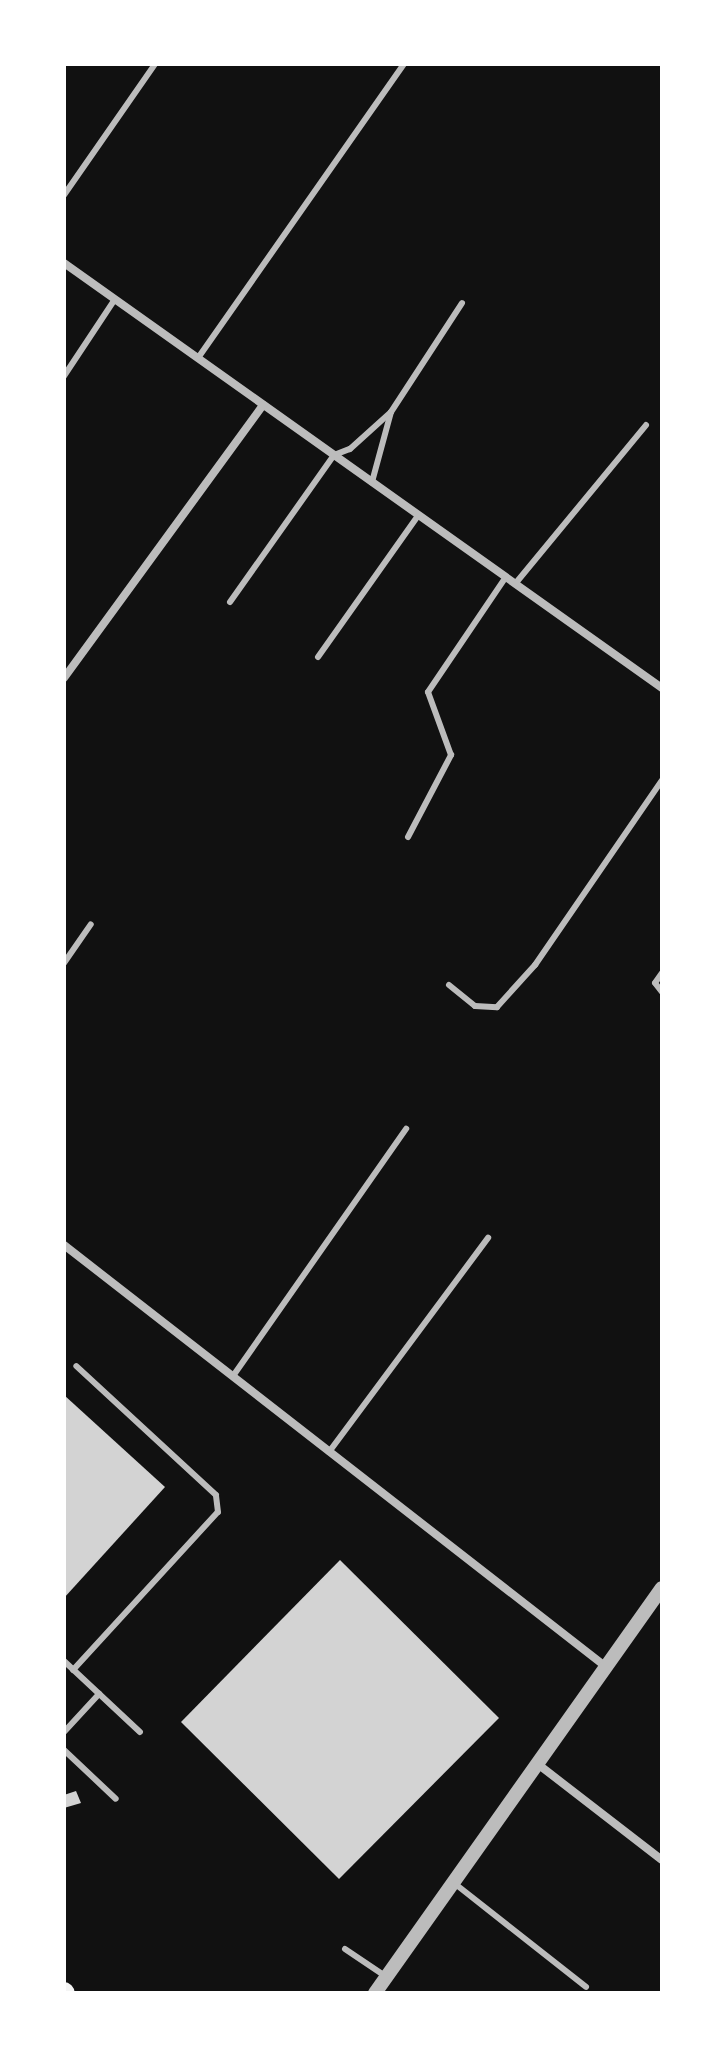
<!DOCTYPE html>
<style>
body{margin:0}
#map{position:relative;width:726px;height:2057px;overflow:hidden;background:#111;font-family:"Roboto Serif",serif}
div>[style]{position:absolute}
.building>*{inset:0;background:#d3d3d3}
.service>*{height:6px;margin:-3px;padding:0 3px;transform-origin:3px;border-radius:3px;background:#bcbcbc}
.minor>*{height:8px;margin:-4px;padding:0 4px;transform-origin:4px;border-radius:4px;background:#bcbcbc}
.tertiary>*{height:14px;margin:-7px;padding:0 7px;transform-origin:7px;border-radius:7px;background:#bcbcbc}
.primary>*{height:20px;margin:-10px;padding:0 10px;transform-origin:10px;border-radius:10px;background:#f5f5f5}
span{translate:-50% -50%;white-space:nowrap;text-align:center;line-height:1.15;-webkit-text-stroke:8px #fff;paint-order:stroke}
.frame{position:absolute;inset:0;border:66px solid #fff;pointer-events:none}
</style>
<div id="map">
<div class="building">
<div style="clip-path:polygon(64px 1395px,165px 1487px,64px 1598px)"></div>
<div style="clip-path:polygon(340px 1560px,499px 1718px,339px 1879px,181px 1722px)"></div>
<div style="clip-path:polygon(76px 1791px,81px 1803px,64px 1808px,64px 1795px)"></div>
</div>
<div class="service">
<div style="left:64px;top:195px;width:160px;rotate:-55.2deg"></div>
<div style="left:198px;top:358px;width:359px;rotate:-55deg"></div>
<div style="left:64px;top:376px;width:92px;rotate:-56.5deg"></div>
<div style="left:391px;top:412px;width:130px;rotate:-56.9deg"></div>
<div style="left:515px;top:584px;width:206px;rotate:-50.5deg"></div>
<div style="left:230px;top:602px;width:180px;rotate:-54.7deg"></div>
<div style="left:334px;top:455px;width:17px;rotate:-21deg"></div>
<div style="left:350px;top:449px;width:55px;rotate:-42.1deg"></div>
<div style="left:391px;top:412px;width:73px;rotate:105.2deg"></div>
<div style="left:318px;top:657px;width:173px;rotate:-54.7deg"></div>
<div style="left:408px;top:837px;width:93px;rotate:-62.3deg"></div>
<div style="left:451px;top:755px;width:67px;rotate:-110.1deg"></div>
<div style="left:428px;top:692px;width:139px;rotate:-55.9deg"></div>
<div style="left:64px;top:963px;width:47px;rotate:-55.3deg"></div>
<div style="left:662px;top:973px;width:12px;rotate:125deg"></div>
<div style="left:655px;top:983px;width:11px;rotate:52deg"></div>
<div style="left:449px;top:985px;width:33px;rotate:39deg"></div>
<div style="left:475px;top:1006px;width:22px;rotate:3deg"></div>
<div style="left:497px;top:1007px;width:57px;rotate:-47.9deg"></div>
<div style="left:535px;top:965px;width:224px;rotate:-55.5deg"></div>
<div style="left:233px;top:1376px;width:302px;rotate:-55deg"></div>
<div style="left:329px;top:1452px;width:267px;rotate:-53.4deg"></div>
<div style="left:64px;top:1661px;width:104px;rotate:43.1deg"></div>
<div style="left:73px;top:1670px;width:214px;rotate:-47.5deg"></div>
<div style="left:218px;top:1512px;width:17px;rotate:-97deg"></div>
<div style="left:216px;top:1495px;width:190px;rotate:-137.3deg"></div>
<div style="left:64px;top:1732px;width:52px;rotate:-47.4deg"></div>
<div style="left:64px;top:1750px;width:71px;rotate:43.3deg"></div>
<div style="left:454px;top:1883px;width:168px;rotate:38.2deg"></div>
<div style="left:345px;top:1949px;width:48px;rotate:34deg"></div>
</div>
<div class="minor">
<div style="left:64px;top:263px;width:734px;rotate:35.4deg"></div>
<div style="left:64px;top:678px;width:338px;rotate:-53.9deg"></div>
<div style="left:64px;top:1245px;width:686px;rotate:37.89deg"></div>
<div style="left:539px;top:1765px;width:155px;rotate:37.7deg"></div>
</div>
<div class="tertiary">
<div style="left:375px;top:1993px;width:496px;rotate:-54.7deg"></div>
</div>
<div class="primary">
<div style="left:64px;top:1992px;width:1px;rotate:45deg"></div>
</div>
<div class="frame"></div>
</div>
